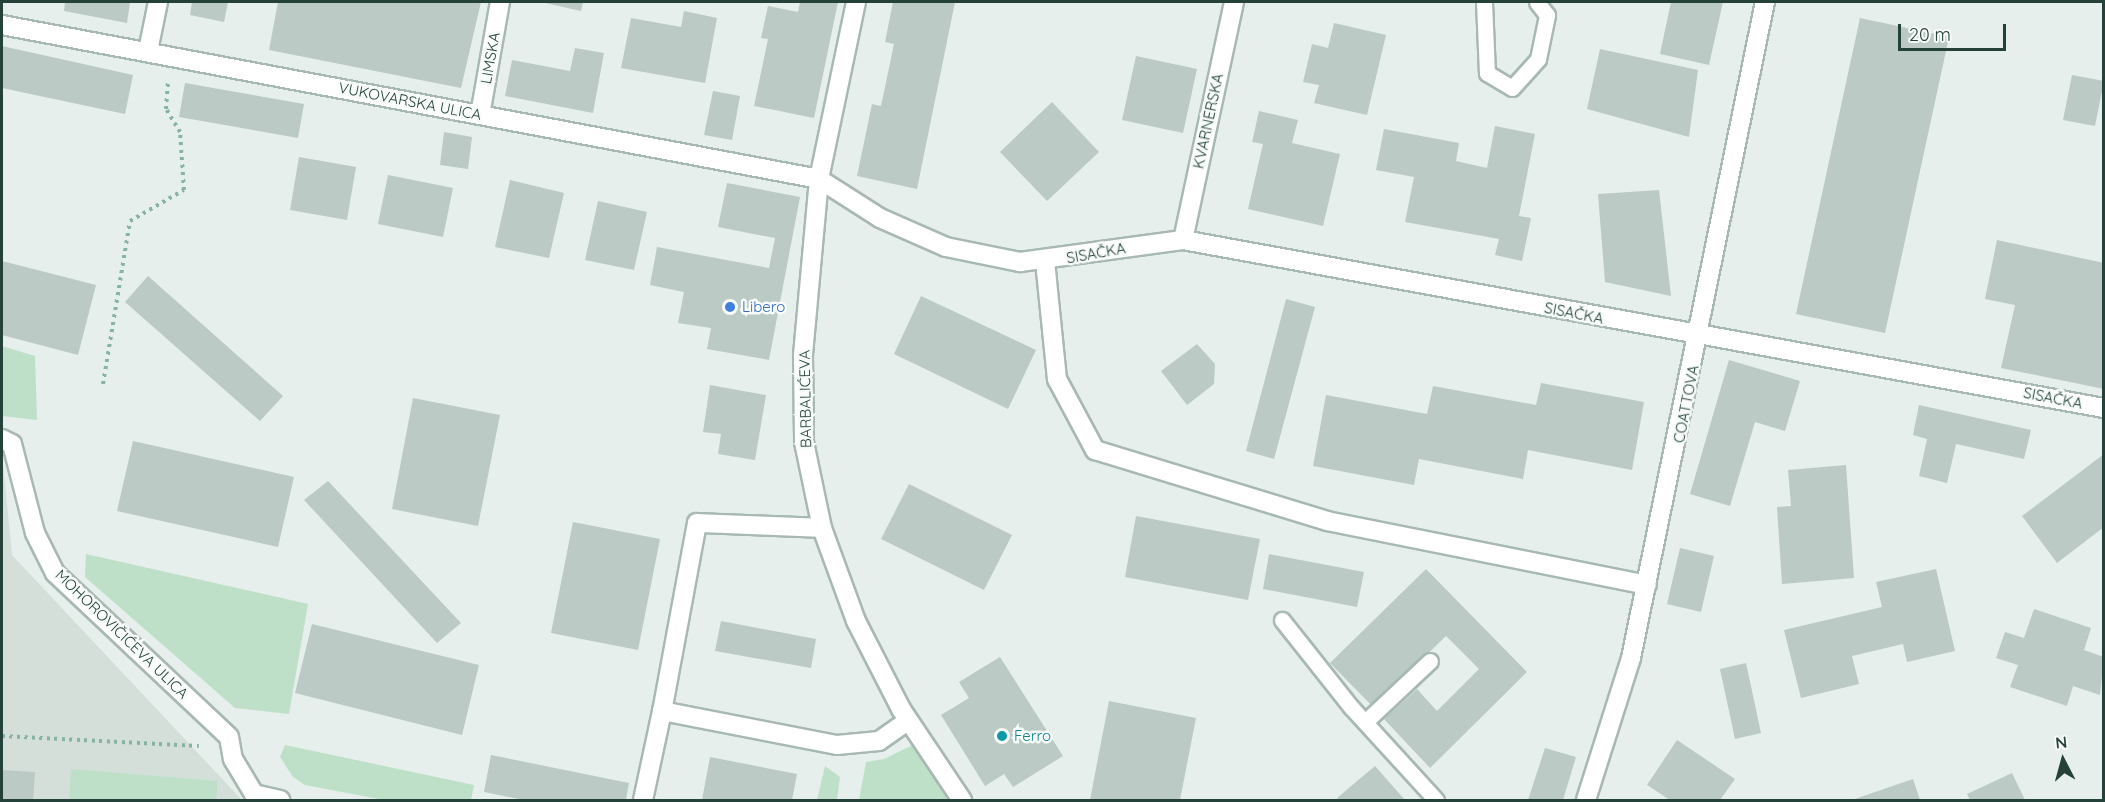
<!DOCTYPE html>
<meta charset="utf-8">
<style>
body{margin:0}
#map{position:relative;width:2105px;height:802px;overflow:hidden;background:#e6efeb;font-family:Quicksand,sans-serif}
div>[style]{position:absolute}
.built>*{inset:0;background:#d4dfda}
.green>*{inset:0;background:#bfe0c8}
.building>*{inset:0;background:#bbcac4}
.path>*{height:4px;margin-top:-2px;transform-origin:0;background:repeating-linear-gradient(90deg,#86b3a5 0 3px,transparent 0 7.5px)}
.roads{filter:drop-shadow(2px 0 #a8b8b2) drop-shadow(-2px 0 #a8b8b2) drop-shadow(0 2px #a8b8b2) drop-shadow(0 -2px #a8b8b2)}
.lane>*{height:15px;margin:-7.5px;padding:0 7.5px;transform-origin:7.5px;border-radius:7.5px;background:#fff}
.street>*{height:18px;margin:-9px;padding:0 9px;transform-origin:9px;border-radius:9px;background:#fff}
.dots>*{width:16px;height:16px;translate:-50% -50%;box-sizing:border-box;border:3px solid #f7fbf9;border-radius:50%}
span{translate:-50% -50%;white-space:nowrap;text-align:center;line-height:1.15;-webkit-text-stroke:5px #f7fbf9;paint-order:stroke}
.street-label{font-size:15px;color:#24423a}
.shop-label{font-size:15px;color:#366cbe}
.left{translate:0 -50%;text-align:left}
.culture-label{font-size:15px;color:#0d838f}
.frame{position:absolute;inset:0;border:3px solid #24423a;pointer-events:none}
.north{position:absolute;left:2033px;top:730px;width:60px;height:60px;-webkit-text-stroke:4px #f7fbf9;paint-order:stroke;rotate:354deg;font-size:16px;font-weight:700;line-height:24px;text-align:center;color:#24423a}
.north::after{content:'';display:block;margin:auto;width:21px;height:27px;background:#24423a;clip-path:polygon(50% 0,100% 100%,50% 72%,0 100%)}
.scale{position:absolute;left:1898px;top:24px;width:108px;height:27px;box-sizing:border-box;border:3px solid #24423a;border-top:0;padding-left:8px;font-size:18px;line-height:21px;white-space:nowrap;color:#24423a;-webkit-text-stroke:4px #f7fbf9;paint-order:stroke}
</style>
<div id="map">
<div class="built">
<div style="clip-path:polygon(2px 453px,12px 555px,242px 800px,2px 800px)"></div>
</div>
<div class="green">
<div style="clip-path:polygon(2px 346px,35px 356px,37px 420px,2px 416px)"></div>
<div style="clip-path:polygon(86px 554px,308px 604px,289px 714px,235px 708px,85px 577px)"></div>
<div style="clip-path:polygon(917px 743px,957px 800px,859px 800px,866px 762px,884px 759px)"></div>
<div style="clip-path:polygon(285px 745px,474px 785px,471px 800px,384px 800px,305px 785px,293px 777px,280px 757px)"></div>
<div style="clip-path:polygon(825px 766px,840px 777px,837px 800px,817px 800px)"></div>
<div style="clip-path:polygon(71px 769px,218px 781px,216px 800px,69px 800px)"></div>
</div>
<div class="building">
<div style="clip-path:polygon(65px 2px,130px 2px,127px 23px,64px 11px)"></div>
<div style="clip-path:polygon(192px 2px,228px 2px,224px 22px,190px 15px)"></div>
<div style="clip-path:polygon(278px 2px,341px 3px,481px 2px,461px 88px,269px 50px)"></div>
<div style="clip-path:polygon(541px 2px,583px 2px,581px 11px)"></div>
<div style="clip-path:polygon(800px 2px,838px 2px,814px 118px,754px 106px,768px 39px,761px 38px,768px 6px,798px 12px)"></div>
<div style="clip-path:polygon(893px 2px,955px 2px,917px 189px,857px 176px,872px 104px,881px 106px,894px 44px,885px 42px)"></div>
<div style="clip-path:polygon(1671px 2px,1723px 2px,1709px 65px,1660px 54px)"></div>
<div style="clip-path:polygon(684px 11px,717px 18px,705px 83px,621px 68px,631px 18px,681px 27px)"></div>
<div style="clip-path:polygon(1860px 18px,1949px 37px,1885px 333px,1796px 314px)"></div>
<div style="clip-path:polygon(1334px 23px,1386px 35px,1367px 115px,1314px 103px,1319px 85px,1303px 82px,1312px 44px,1328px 48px)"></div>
<div style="clip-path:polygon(2px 46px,133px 75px,125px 114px,2px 88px)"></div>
<div style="clip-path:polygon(575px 48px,604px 53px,593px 113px,505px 96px,512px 60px,570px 71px)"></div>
<div style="clip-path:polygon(1600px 49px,1698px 70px,1689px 137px,1587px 109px)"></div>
<div style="clip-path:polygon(1136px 56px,1197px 69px,1183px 133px,1122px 120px)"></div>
<div style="clip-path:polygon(2072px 75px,2104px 81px,2095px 126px,2063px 120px)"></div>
<div style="clip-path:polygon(185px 83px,304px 104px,298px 138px,179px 117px)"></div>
<div style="clip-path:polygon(713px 91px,740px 96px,732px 140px,704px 135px)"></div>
<div style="clip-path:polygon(1052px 102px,1099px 152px,1047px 201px,1000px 152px)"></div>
<div style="clip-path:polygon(1259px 111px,1298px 120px,1292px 143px,1340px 154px,1323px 226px,1248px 209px,1263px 144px,1252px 142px)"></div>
<div style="clip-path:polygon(1495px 126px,1535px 134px,1519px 216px,1531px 218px,1522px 261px,1495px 255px,1499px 239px,1405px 222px,1414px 177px,1376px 170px,1384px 129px,1459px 143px,1456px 161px,1487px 168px)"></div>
<div style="clip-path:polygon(444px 132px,472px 137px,468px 169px,440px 165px)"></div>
<div style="clip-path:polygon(299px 157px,356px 167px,347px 220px,290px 210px)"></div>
<div style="clip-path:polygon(388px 175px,453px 188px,443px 237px,378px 224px)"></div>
<div style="clip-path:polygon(510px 180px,564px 193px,549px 258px,495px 247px)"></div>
<div style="clip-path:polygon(727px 183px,800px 197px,769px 360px,707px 349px,711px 328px,678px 323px,684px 292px,650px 285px,657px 247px,769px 268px,775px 238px,718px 227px)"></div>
<div style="clip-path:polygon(1659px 190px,1671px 296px,1605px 282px,1598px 194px)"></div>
<div style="clip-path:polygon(598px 201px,647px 212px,634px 270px,585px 260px)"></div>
<div style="clip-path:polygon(1997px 240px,2104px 263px,2104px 389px,2001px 368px,2015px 305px,1985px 299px)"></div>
<div style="clip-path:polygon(2px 261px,96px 285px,78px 355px,2px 335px)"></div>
<div style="clip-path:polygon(148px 276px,283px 396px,260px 421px,125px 302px)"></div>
<div style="clip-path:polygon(921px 296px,1036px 350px,1008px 409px,894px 354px)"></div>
<div style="clip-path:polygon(1286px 299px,1315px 307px,1274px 459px,1246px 451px)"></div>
<div style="clip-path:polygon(1197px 344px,1215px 364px,1214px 384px,1187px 405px,1161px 371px)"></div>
<div style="clip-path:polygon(1729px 360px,1800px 381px,1785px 431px,1755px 422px,1730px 506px,1690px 494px)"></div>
<div style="clip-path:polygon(1541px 383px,1644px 402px,1632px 470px,1528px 450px,1523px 479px,1419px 459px,1414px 485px,1313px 466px,1326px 395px,1427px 414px,1433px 386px,1536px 405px)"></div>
<div style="clip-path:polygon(710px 385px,766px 395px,755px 460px,718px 454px,721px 434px,703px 432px)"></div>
<div style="clip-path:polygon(413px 398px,500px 415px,478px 526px,392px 509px)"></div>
<div style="clip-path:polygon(1919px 405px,2031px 430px,2024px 459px,1956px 444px,1947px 483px,1919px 476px,1927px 439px,1913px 435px)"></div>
<div style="clip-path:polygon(133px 441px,294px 477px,278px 547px,117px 511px)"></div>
<div style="clip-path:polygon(2104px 454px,2104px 527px,2057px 563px,2022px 516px)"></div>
<div style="clip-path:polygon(1846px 465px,1854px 578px,1782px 584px,1777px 507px,1791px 506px,1788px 470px)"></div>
<div style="clip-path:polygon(328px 481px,461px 623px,437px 643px,304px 500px)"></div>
<div style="clip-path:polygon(909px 484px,1012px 535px,984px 590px,881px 539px)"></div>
<div style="clip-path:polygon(1136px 516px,1260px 539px,1248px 600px,1125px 577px)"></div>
<div style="clip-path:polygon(573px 522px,660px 539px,638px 650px,551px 633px)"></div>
<div style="clip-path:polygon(1680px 548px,1714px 556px,1701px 612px,1667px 604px)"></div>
<div style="clip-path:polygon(1269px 554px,1364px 572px,1357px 607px,1263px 589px)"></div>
<div style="clip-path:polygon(1426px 569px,1527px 672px,1430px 768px,1384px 719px,1417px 689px,1437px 711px,1479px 669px,1446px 636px,1373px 707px,1330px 663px)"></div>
<div style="clip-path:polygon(1936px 569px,1955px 651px,1907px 662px,1903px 644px,1852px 656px,1859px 684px,1801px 698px,1784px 630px,1882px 607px,1876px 582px)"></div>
<div style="clip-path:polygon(2034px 609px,2091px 628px,2084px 650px,2104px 657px,2100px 695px,2073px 686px,2067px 706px,2010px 687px,2018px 665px,1996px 658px,2005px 632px,2024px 638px)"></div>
<div style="clip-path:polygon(721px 621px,816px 639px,811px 668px,715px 651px)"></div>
<div style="clip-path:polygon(312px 624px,479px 665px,462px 735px,295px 693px)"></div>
<div style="clip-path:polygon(1000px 657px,1063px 756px,1013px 787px,1004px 774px,985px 786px,941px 715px,969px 698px,959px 682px)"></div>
<div style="clip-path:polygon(1746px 663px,1761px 733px,1735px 739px,1720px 669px)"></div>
<div style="clip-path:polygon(1109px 701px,1196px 718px,1180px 800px,1090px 800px)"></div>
<div style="clip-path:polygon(1677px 740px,1735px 779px,1720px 800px,1670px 800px,1647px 785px)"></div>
<div style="clip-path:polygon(1545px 748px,1576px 757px,1563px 800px,1528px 800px)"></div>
<div style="clip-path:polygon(491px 755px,629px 783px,626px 800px,524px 800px,484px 792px)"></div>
<div style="clip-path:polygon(710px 757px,797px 774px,792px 800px,702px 800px)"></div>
<div style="clip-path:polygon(1375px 766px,1405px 800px,1340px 800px,1337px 798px)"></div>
<div style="clip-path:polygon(2px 770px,35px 772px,33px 800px,2px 800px)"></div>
<div style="clip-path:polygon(2012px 773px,2025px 800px,1970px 800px,1967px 794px)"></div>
<div style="clip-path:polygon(1913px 779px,1920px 800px,1852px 800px)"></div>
</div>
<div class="path">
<div style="left:103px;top:384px;width:165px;rotate:-80.6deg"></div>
<div style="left:130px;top:221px;width:62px;rotate:-29.9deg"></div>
<div style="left:184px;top:190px;width:58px;rotate:-93.9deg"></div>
<div style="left:180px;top:132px;width:27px;rotate:-121deg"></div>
<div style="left:166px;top:109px;width:26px;rotate:-86deg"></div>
<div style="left:2px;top:736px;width:197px;rotate:2.9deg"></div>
</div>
<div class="roads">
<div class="lane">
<div style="left:1484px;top:2px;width:71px;rotate:87.6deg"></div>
<div style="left:1487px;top:73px;width:29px;rotate:31deg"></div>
<div style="left:1512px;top:88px;width:39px;rotate:-48deg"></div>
<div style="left:1538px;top:59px;width:45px;rotate:-78.4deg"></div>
<div style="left:1547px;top:15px;width:16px;rotate:-128deg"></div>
<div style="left:1282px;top:620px;width:111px;rotate:51.6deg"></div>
<div style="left:1351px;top:707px;width:126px;rotate:47.6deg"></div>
<div style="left:1365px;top:722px;width:89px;rotate:-43.2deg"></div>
</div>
<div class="street">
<div style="left:856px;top:2px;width:181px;rotate:101.8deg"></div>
<div style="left:819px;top:179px;width:178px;rotate:95.2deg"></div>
<div style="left:803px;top:356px;width:86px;rotate:89.3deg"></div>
<div style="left:804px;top:442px;width:88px;rotate:78.2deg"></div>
<div style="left:822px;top:528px;width:99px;rotate:69.9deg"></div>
<div style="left:856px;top:621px;width:99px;rotate:62.9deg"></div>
<div style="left:901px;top:709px;width:110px;rotate:56.2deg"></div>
<div style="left:2px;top:25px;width:831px;rotate:10.67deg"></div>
<div style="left:819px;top:179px;width:72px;rotate:32.6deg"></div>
<div style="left:880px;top:218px;width:72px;rotate:23.7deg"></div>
<div style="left:946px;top:247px;width:76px;rotate:11.5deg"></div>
<div style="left:1020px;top:262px;width:164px;rotate:-7.7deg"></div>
<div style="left:1183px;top:240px;width:936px;rotate:10.34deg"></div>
<div style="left:148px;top:51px;width:50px;rotate:-78.5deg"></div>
<div style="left:480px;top:115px;width:115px;rotate:-80deg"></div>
<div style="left:1183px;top:240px;width:243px;rotate:-77.9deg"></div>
<div style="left:1045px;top:261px;width:119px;rotate:84.2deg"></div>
<div style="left:1057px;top:379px;width:81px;rotate:61.8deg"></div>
<div style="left:1095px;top:450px;width:243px;rotate:17deg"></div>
<div style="left:1327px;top:521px;width:326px;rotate:11.3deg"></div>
<div style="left:2px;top:439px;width:11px;rotate:27deg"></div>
<div style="left:12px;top:444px;width:92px;rotate:75.5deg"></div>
<div style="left:35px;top:533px;width:45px;rotate:63.4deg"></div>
<div style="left:55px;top:573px;width:239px;rotate:43.3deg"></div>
<div style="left:229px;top:737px;width:22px;rotate:80deg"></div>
<div style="left:233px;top:759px;width:41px;rotate:59deg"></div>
<div style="left:254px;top:794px;width:27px;rotate:13deg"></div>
<div style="left:822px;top:528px;width:125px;rotate:-177.7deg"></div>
<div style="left:697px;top:523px;width:191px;rotate:100.5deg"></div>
<div style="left:662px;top:711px;width:178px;rotate:11deg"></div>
<div style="left:837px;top:745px;width:42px;rotate:-5.4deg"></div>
<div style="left:879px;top:741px;width:35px;rotate:-35deg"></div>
<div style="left:643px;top:800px;width:91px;rotate:-77.9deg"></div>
<div style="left:1586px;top:800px;width:149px;rotate:-72.4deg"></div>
<div style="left:1631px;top:658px;width:670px;rotate:-78.46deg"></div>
</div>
</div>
<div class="dots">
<div style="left:730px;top:307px;background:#3f7fe0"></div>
<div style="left:1002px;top:736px;background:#0f9aa8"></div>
</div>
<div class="street-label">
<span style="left:490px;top:58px;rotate:-80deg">LIMSKA</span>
<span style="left:410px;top:101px;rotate:11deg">VUKOVARSKA ULICA</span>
<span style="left:1208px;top:121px;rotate:-78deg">KVARNERSKA</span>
<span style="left:1096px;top:253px;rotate:-10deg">SISAČKA</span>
<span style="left:1574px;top:313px;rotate:11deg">SISAČKA</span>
<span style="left:2053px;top:398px;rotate:11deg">SISAČKA</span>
<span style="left:805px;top:399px;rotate:-91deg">BARBALIĆEVA</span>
<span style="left:1686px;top:404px;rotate:-79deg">COATTOVA</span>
<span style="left:122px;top:634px;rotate:44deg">MOHOROVIČIĆEVA ULICA</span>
</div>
<div class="shop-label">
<span class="left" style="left:742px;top:307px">Libero</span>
</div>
<div class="culture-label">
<span class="left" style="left:1014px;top:736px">Ferro</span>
</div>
<div class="frame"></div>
<div class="north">N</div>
<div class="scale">20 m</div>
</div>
